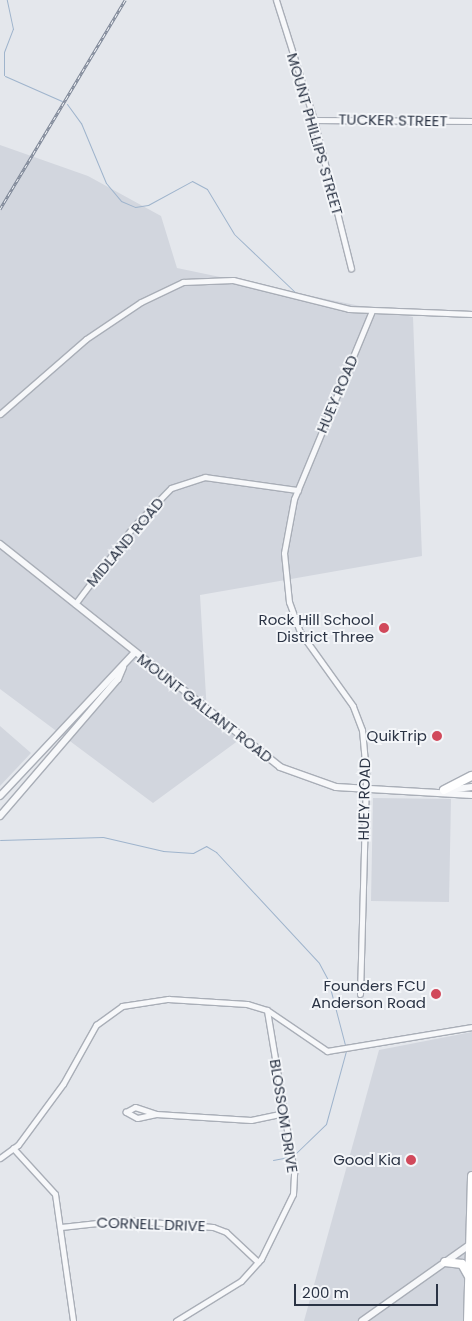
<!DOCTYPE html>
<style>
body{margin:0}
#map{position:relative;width:472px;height:1321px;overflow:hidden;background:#e4e7ec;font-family:Poppins,sans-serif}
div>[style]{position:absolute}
.built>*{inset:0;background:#d2d6de}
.stream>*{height:1px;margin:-0.5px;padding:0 0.5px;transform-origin:0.5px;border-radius:0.5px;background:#9fb4cc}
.roads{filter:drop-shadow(1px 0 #a9aeb7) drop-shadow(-1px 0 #a9aeb7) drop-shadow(0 1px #a9aeb7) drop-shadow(0 -1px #a9aeb7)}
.minor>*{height:5px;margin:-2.5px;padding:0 2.5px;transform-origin:2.5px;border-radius:2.5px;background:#f7f8fa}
.tertiary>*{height:6px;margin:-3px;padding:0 3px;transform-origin:3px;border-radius:3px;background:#f7f8fa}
.primary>*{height:8px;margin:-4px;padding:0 4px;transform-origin:4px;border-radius:4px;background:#fff}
.rail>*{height:3px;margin-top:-1.5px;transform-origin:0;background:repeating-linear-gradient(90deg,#f4f6f9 0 4px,#7d8696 0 8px);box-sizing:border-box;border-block:1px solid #7d8696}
.dots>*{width:14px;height:14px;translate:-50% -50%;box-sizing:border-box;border:2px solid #f4f6f9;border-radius:50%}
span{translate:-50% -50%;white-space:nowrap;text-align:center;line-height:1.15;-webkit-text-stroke:4px #f4f6f9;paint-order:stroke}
.street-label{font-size:15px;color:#2b3445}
.poi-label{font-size:15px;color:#2b3445}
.right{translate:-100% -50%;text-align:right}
.scale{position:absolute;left:294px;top:1284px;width:144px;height:22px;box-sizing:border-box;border:2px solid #2b3445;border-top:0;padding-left:6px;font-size:15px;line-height:18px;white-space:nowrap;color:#2b3445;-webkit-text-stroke:4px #f4f6f9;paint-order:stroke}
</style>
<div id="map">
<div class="built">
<div style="clip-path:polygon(0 145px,88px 176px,161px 216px,177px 268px,413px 317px,422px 556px,200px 595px,207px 713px,239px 740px,153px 803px,0 689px)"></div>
<div style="clip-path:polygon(0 726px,31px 753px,0 786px)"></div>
<div style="clip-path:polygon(373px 798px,451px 799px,449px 902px,371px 901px)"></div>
<div style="clip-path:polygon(472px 1032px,472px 1321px,304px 1321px,379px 1050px)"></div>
</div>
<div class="stream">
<div style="left:4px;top:75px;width:23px;rotate:-90deg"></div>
<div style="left:4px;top:52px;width:25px;rotate:-69deg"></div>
<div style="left:13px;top:29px;width:30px;rotate:-102deg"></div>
<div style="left:5px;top:76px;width:62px;rotate:23.7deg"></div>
<div style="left:67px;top:104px;width:24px;rotate:54deg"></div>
<div style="left:81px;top:123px;width:65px;rotate:67.4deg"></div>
<div style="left:106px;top:183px;width:23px;rotate:50deg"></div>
<div style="left:121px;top:201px;width:15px;rotate:23deg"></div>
<div style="left:135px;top:207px;width:13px;rotate:-9deg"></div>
<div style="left:148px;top:205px;width:50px;rotate:-28.6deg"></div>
<div style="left:192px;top:181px;width:17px;rotate:28deg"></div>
<div style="left:207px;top:189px;width:52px;rotate:59deg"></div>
<div style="left:234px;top:234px;width:87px;rotate:43.6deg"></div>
<div style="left:0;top:840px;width:103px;rotate:-1.7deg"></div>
<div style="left:103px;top:837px;width:62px;rotate:13.1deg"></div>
<div style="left:163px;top:851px;width:30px;rotate:4deg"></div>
<div style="left:193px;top:853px;width:15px;rotate:-28deg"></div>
<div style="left:206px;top:846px;width:12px;rotate:31deg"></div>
<div style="left:216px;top:852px;width:151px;rotate:47.1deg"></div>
<div style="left:319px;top:963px;width:19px;rotate:62deg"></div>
<div style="left:328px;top:980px;width:67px;rotate:75.3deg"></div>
<div style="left:295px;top:1154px;width:43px;rotate:-44.1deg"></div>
<div style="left:326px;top:1124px;width:76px;rotate:-74.7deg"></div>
<div style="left:273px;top:1160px;width:16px;rotate:-11deg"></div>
</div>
<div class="roads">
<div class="minor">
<div style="left:276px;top:0;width:126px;rotate:72.4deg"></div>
<div style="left:314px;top:120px;width:153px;rotate:76deg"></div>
<div style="left:314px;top:120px;width:158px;rotate:0.4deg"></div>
<div style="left:0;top:414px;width:114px;rotate:-41.1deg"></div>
<div style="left:86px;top:339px;width:66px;rotate:-33.9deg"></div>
<div style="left:141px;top:302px;width:47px;rotate:-25.5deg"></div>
<div style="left:183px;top:282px;width:50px;rotate:-2.3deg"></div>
<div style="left:233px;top:280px;width:120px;rotate:14deg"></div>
<div style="left:349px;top:309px;width:123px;rotate:2.3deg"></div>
<div style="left:75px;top:604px;width:96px;rotate:-53deg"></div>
<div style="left:133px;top:527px;width:54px;rotate:-45.7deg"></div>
<div style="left:171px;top:488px;width:36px;rotate:-18deg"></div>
<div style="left:205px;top:477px;width:94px;rotate:8deg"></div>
<div style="left:360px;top:994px;width:221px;rotate:-88.4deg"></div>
<div style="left:366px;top:773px;width:43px;rotate:-95.3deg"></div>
<div style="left:362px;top:730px;width:26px;rotate:-111deg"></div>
<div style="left:353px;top:706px;width:91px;rotate:-125.6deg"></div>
<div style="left:300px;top:632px;width:32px;rotate:-110deg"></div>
<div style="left:289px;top:602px;width:49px;rotate:-95.8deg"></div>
<div style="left:284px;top:553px;width:55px;rotate:-79.5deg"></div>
<div style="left:294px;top:499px;width:204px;rotate:-67.5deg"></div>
<div style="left:156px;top:1114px;width:19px;rotate:168deg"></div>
<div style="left:137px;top:1118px;width:13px;rotate:-151deg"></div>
<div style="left:126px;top:1112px;width:10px;rotate:-29deg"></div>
<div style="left:135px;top:1107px;width:22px;rotate:18deg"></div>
<div style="left:156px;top:1114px;width:95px;rotate:3.6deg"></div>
<div style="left:251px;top:1120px;width:34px;rotate:-12deg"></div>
<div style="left:13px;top:1148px;width:62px;rotate:47.6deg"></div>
<div style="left:55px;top:1194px;width:128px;rotate:81.9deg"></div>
<div style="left:0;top:1158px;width:22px;rotate:-36deg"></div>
<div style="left:18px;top:1145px;width:76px;rotate:-53.6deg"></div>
<div style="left:63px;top:1084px;width:68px;rotate:-60.8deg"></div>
<div style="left:96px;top:1025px;width:32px;rotate:-36deg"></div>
<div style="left:122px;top:1006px;width:47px;rotate:-8.7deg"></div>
<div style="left:168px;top:999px;width:79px;rotate:3.6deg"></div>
<div style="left:247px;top:1004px;width:21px;rotate:17deg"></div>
<div style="left:267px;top:1010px;width:73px;rotate:34.3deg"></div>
<div style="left:327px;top:1051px;width:147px;rotate:-9.4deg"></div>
<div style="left:61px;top:1227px;width:64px;rotate:-6.2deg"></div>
<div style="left:125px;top:1220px;width:88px;rotate:4.5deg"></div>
<div style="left:213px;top:1227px;width:14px;rotate:21deg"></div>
<div style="left:226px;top:1232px;width:44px;rotate:43.2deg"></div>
<div style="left:176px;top:1321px;width:76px;rotate:-31.6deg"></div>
<div style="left:241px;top:1281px;width:30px;rotate:-48deg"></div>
<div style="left:261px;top:1259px;width:72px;rotate:-63.8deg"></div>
<div style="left:293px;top:1194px;width:22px;rotate:-87deg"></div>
<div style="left:294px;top:1172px;width:164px;rotate:-99.5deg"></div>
</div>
<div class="tertiary">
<div style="left:0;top:544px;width:358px;rotate:38.5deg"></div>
<div style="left:280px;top:767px;width:59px;rotate:19.7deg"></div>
<div style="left:336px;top:787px;width:136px;rotate:3.4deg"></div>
<div style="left:448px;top:790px;width:24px;rotate:-7deg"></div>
<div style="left:0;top:796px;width:197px;rotate:-46.8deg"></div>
<div style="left:0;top:816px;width:181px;rotate:-49.3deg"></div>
<div style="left:118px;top:679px;width:13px;rotate:-67deg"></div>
<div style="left:362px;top:1321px;width:135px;rotate:-35.3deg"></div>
</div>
<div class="primary">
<div style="left:444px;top:790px;width:31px;rotate:-27deg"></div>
<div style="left:445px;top:1262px;width:17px;rotate:7deg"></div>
<div style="left:462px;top:1264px;width:13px;rotate:61deg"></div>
<div style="left:468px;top:1321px;width:145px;rotate:-88.4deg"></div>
</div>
</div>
<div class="rail">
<div style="left:0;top:209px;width:244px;rotate:-59.1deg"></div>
</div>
<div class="dots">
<div style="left:384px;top:628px;background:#d1495b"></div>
<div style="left:437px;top:736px;background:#d1495b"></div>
<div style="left:436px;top:994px;background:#d1495b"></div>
<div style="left:411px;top:1160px;background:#d1495b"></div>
</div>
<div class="street-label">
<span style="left:393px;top:120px;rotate:1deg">TUCKER STREET</span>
<span style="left:315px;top:134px;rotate:74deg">MOUNT PHILLIPS STREET</span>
<span style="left:337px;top:394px;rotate:-67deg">HUEY ROAD</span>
<span style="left:125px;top:542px;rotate:-50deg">MIDLAND ROAD</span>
<span style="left:205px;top:708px;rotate:38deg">MOUNT GALLANT ROAD</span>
<span style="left:364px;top:799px;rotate:-89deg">HUEY ROAD</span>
<span style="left:284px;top:1116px;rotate:81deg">BLOSSOM DRIVE</span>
<span style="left:151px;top:1224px;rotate:2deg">CORNELL DRIVE</span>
</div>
<div class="poi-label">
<span class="right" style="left:374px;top:628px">Rock Hill School<br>District Three</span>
<span class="right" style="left:427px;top:736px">QuikTrip</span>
<span class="right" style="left:426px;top:994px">Founders FCU<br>Anderson Road</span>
<span class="right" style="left:401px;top:1160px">Good Kia</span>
</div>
<div class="scale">200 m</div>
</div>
